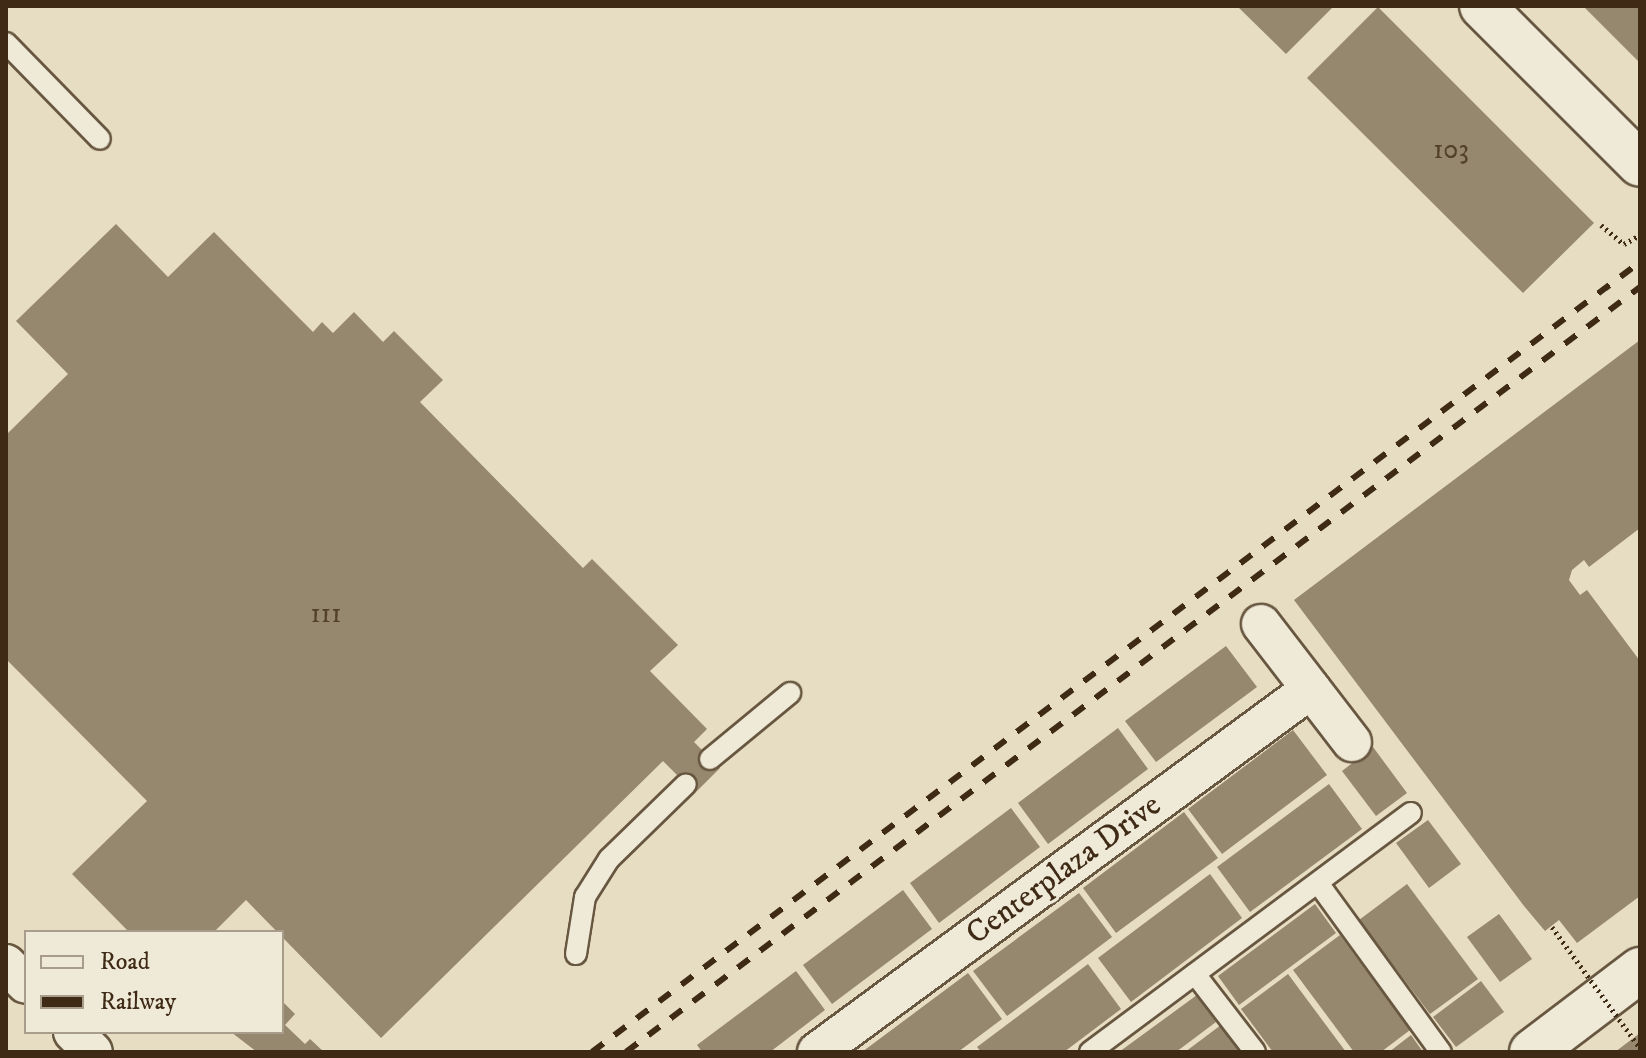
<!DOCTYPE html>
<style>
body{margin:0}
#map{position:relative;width:1646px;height:1058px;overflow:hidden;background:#e7ddc3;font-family:"IM FELL DW Pica",serif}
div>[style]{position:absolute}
.building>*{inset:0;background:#96876f}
.path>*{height:5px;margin-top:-2.5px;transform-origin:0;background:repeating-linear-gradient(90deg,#3e2a15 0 2px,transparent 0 6px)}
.roads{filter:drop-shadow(2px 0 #685740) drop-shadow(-2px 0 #685740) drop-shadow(0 2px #685740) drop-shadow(0 -2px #685740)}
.lane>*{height:20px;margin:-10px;padding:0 10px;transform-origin:10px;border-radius:10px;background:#efe9d8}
.street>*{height:38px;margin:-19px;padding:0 19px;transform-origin:19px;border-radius:19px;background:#efe9d8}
.secondary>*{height:44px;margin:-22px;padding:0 22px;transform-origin:22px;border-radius:22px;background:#efe9d8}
.rail>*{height:6px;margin-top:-3px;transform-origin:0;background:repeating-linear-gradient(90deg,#3e2a15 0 14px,transparent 0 28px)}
.path-bridge>*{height:5px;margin-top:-2.5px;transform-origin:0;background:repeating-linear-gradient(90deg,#3e2a15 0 2px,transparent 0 6px)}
span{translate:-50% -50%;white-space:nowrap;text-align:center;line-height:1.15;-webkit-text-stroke:6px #efe9d8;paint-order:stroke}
.number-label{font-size:28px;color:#54412c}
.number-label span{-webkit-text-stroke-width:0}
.street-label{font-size:32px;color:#3e2a15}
.frame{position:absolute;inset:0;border:8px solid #3e2a15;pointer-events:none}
.legend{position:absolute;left:24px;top:930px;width:260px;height:104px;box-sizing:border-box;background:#efe9d8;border:2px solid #a89d8a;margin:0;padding:10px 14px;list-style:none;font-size:24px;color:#3e2a15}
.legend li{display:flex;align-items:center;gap:16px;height:40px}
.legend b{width:40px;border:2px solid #a89d8a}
</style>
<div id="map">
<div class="building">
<div style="clip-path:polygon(1237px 6px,1334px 6px,1286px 54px)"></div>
<div style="clip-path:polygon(1583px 6px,1640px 6px,1640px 63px)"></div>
<div style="clip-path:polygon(1378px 7px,1594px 223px,1523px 293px,1307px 78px)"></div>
<div style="clip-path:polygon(116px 224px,168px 277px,214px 232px,313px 332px,322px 322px,333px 333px,354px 312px,383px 342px,394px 331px,443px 380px,420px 402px,583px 568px,592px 559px,678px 645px,650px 671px,707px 729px,694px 742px,720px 768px,695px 793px,663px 761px,381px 1038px,246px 900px,214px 932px,129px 932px,72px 874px,147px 801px,6px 659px,6px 435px,68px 374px,16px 321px)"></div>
<div style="clip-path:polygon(1640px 340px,1640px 528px,1589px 567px,1584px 560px,1572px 570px,1569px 580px,1580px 595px,1587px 590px,1640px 661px,1640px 896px,1577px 943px,1559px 920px,1545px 931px,1524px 906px,1294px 600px)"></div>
<div style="clip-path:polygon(1226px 646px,1257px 687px,1156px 762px,1125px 721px)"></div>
<div style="clip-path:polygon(1118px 728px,1148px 769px,1048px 844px,1018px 803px)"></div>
<div style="clip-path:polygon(1293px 730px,1327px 775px,1222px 854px,1188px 809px)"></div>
<div style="clip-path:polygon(1373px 747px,1407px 793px,1376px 816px,1342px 771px)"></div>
<div style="clip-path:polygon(1329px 784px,1362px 829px,1250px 912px,1217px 867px)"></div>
<div style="clip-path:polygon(1011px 808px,1040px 847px,939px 923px,910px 883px)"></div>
<div style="clip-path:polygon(1184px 812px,1218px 858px,1116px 933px,1083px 888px)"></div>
<div style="clip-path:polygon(1428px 820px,1461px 864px,1429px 888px,1396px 843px)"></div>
<div style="clip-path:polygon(1210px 874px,1242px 918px,1131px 1002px,1098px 958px)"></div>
<div style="clip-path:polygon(1407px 884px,1478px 979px,1430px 1014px,1359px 920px)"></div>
<div style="clip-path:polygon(903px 890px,932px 929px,832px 1004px,803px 965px)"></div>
<div style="clip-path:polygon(1079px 893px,1112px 937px,1007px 1016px,973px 971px)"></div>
<div style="clip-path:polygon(1315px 904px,1336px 933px,1239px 1005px,1218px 976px)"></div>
<div style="clip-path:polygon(1499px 914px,1532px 959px,1500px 982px,1467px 937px)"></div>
<div style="clip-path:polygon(1340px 935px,1410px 1030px,1381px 1052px,1354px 1052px,1293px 970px)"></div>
<div style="clip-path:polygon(1088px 964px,1121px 1009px,1064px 1052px,981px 1052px,977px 1047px)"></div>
<div style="clip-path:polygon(796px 971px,825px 1010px,770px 1052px,702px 1052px,697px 1045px)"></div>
<div style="clip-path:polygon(968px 973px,1002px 1019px,958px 1052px,862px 1052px)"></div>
<div style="clip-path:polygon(1288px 974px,1346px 1052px,1273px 1052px,1241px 1009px)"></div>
<div style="clip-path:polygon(1481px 981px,1504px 1012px,1456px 1047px,1433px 1017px)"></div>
<div style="clip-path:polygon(1197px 995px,1216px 1022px,1176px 1052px,1119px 1052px)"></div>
<div style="clip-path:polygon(282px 1001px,295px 1014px,285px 1025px,305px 1044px,310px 1039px,324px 1052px,257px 1052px,231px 1032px,282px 1032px)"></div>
<div style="clip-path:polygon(1221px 1025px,1241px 1052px,1185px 1052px)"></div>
<div style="clip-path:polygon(1640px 1033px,1640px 1052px,1615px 1052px)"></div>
<div style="clip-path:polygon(1411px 1035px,1423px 1052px,1389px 1052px)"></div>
</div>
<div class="path">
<div style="left:1601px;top:225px;width:30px;rotate:40deg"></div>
<div style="left:1624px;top:244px;width:18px;rotate:-29deg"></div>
</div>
<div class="roads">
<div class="lane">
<div style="left:6px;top:43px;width:134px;rotate:45.6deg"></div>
<div style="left:710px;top:759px;width:104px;rotate:-39.5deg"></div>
<div style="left:1318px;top:883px;width:209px;rotate:54deg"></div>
<div style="left:576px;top:954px;width:58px;rotate:-81deg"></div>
<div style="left:585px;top:897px;width:45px;rotate:-57.7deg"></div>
<div style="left:609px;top:859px;width:107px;rotate:-44.2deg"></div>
<div style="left:1195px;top:974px;width:98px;rotate:52.4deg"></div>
<div style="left:1090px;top:1052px;width:400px;rotate:-36.7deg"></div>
</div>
<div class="street">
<div style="left:1261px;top:624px;width:149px;rotate:52.4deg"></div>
<div style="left:6px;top:964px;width:28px;rotate:45deg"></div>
<div style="left:73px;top:1032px;width:28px;rotate:45deg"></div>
<div style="left:817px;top:1052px;width:613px;rotate:-36.31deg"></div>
</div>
<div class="secondary">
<div style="left:1482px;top:6px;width:223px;rotate:45deg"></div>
<div style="left:1532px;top:1052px;width:136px;rotate:-37.2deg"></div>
</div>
</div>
<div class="rail">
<div style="left:592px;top:1052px;width:1312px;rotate:-37.01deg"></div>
<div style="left:626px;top:1052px;width:1270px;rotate:-37.03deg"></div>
</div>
<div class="path-bridge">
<div style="left:1552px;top:927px;width:150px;rotate:54deg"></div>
</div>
<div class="number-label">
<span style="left:1451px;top:150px">103</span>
<span style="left:326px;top:614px">111</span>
</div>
<div class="street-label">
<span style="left:1064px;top:870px;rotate:-36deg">Centerplaza Drive</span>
</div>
<div class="frame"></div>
<ul class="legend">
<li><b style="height:10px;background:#efe9d8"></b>Road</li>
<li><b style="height:10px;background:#3e2a15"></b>Railway</li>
</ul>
</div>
